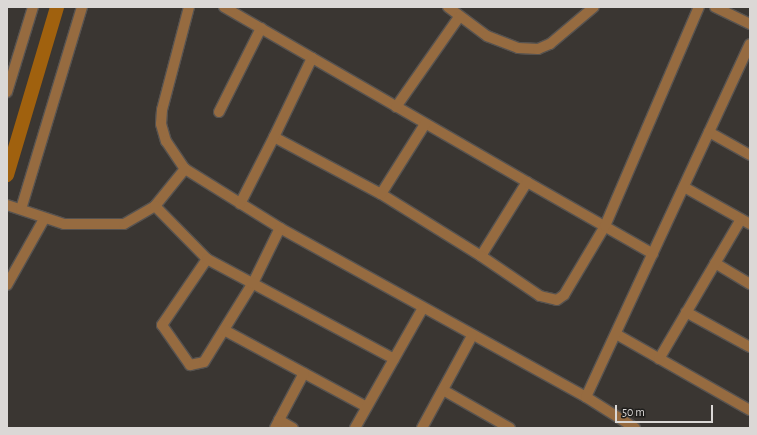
<!DOCTYPE html>
<style>
body{margin:0}
#map{position:relative;width:757px;height:435px;overflow:hidden;background:#3a3632;font-family:"Alegreya Sans",sans-serif}
div>[style]{position:absolute}
.canal>*{height:14px;margin:-7px;padding:0 7px;transform-origin:7px;border-radius:7px;background:#a0610e}
.roads{filter:drop-shadow(1px 0 #575350) drop-shadow(-1px 0 #575350) drop-shadow(0 1px #575350) drop-shadow(0 -1px #575350)}
.minor>*{height:10px;margin:-5px;padding:0 5px;transform-origin:5px;border-radius:5px;background:#966b40}
span{translate:-50% -50%;white-space:nowrap;text-align:center;line-height:1.15;-webkit-text-stroke:3.5px #1f1e1c;paint-order:stroke}
.frame{position:absolute;inset:0;border:8px solid #dbd8d6;pointer-events:none}
.scale{position:absolute;left:615px;top:405px;width:98px;height:18px;box-sizing:border-box;border:2px solid #dbd8d6;border-top:0;padding-left:5px;font-size:12px;line-height:14px;white-space:nowrap;color:#dbd8d6;-webkit-text-stroke:3px #1f1e1c;paint-order:stroke}
</style>
<div id="map">
<div class="canal">
<div style="left:7px;top:175px;width:175px;rotate:-73.4deg"></div>
</div>
<div class="roads">
<div class="minor">
<div style="left:189px;top:7px;width:106px;rotate:104.7deg"></div>
<div style="left:162px;top:110px;width:14px;rotate:94deg"></div>
<div style="left:161px;top:124px;width:18px;rotate:74deg"></div>
<div style="left:166px;top:141px;width:34px;rotate:56deg"></div>
<div style="left:185px;top:169px;width:112px;rotate:31.8deg"></div>
<div style="left:280px;top:228px;width:350px;rotate:28.9deg"></div>
<div style="left:586px;top:397px;width:58px;rotate:32.3deg"></div>
<div style="left:224px;top:7px;width:350px;rotate:30deg"></div>
<div style="left:527px;top:182px;width:87px;rotate:121.9deg"></div>
<div style="left:481px;top:256px;width:118px;rotate:-148.2deg"></div>
<div style="left:381px;top:194px;width:121px;rotate:-152deg"></div>
<div style="left:274px;top:137px;width:75px;rotate:116.9deg"></div>
<div style="left:448px;top:7px;width:49px;rotate:36.6deg"></div>
<div style="left:487px;top:36px;width:33px;rotate:21deg"></div>
<div style="left:518px;top:48px;width:20px;rotate:3deg"></div>
<div style="left:538px;top:49px;width:13px;rotate:-23deg"></div>
<div style="left:550px;top:44px;width:57px;rotate:-40.1deg"></div>
<div style="left:715px;top:7px;width:39px;rotate:26deg"></div>
<div style="left:7px;top:92px;width:89px;rotate:-73deg"></div>
<div style="left:396px;top:107px;width:110px;rotate:-55deg"></div>
<div style="left:219px;top:112px;width:94px;rotate:-63.4deg"></div>
<div style="left:709px;top:132px;width:47px;rotate:29.3deg"></div>
<div style="left:274px;top:137px;width:88px;rotate:-64.3deg"></div>
<div style="left:527px;top:182px;width:145px;rotate:29.7deg"></div>
<div style="left:684px;top:187px;width:76px;rotate:29.3deg"></div>
<div style="left:381px;top:194px;width:83px;rotate:-57.8deg"></div>
<div style="left:7px;top:205px;width:60px;rotate:18.4deg"></div>
<div style="left:64px;top:224px;width:60px"></div>
<div style="left:124px;top:224px;width:36px;rotate:-30deg"></div>
<div style="left:155px;top:206px;width:48px;rotate:-51deg"></div>
<div style="left:155px;top:206px;width:74px;rotate:45.5deg"></div>
<div style="left:207px;top:259px;width:80px;rotate:124.3deg"></div>
<div style="left:162px;top:325px;width:49px;rotate:55deg"></div>
<div style="left:190px;top:365px;width:14px;rotate:-12deg"></div>
<div style="left:204px;top:362px;width:95px;rotate:-58.3deg"></div>
<div style="left:254px;top:281px;width:59px;rotate:-63.9deg"></div>
<div style="left:21px;top:209px;width:211px;rotate:-73.2deg"></div>
<div style="left:481px;top:256px;width:71px;rotate:34.1deg"></div>
<div style="left:540px;top:296px;width:17px;rotate:13deg"></div>
<div style="left:557px;top:300px;width:9px;rotate:-36deg"></div>
<div style="left:564px;top:295px;width:80px;rotate:-59.3deg"></div>
<div style="left:605px;top:226px;width:238px;rotate:-66.8deg"></div>
<div style="left:207px;top:259px;width:212px;rotate:28.1deg"></div>
<div style="left:715px;top:263px;width:41px;rotate:31deg"></div>
<div style="left:7px;top:285px;width:76px;rotate:-60.7deg"></div>
<div style="left:686px;top:312px;width:73px;rotate:28.7deg"></div>
<div style="left:224px;top:330px;width:162px;rotate:28.3deg"></div>
<div style="left:616px;top:334px;width:154px;rotate:29.6deg"></div>
<div style="left:659px;top:359px;width:162px;rotate:-59.6deg"></div>
<div style="left:443px;top:390px;width:77px;rotate:29.6deg"></div>
<div style="left:586px;top:397px;width:389px;rotate:-65.1deg"></div>
<div style="left:279px;top:420px;width:53px;rotate:-62deg"></div>
<div style="left:275px;top:428px;width:9px;rotate:-63deg"></div>
<div style="left:279px;top:420px;width:16px;rotate:30deg"></div>
<div style="left:355px;top:428px;width:138px;rotate:-60.5deg"></div>
<div style="left:422px;top:428px;width:105px;rotate:-61.5deg"></div>
</div>
</div>
<div class="frame"></div>
<div class="scale">50 m</div>
</div>
